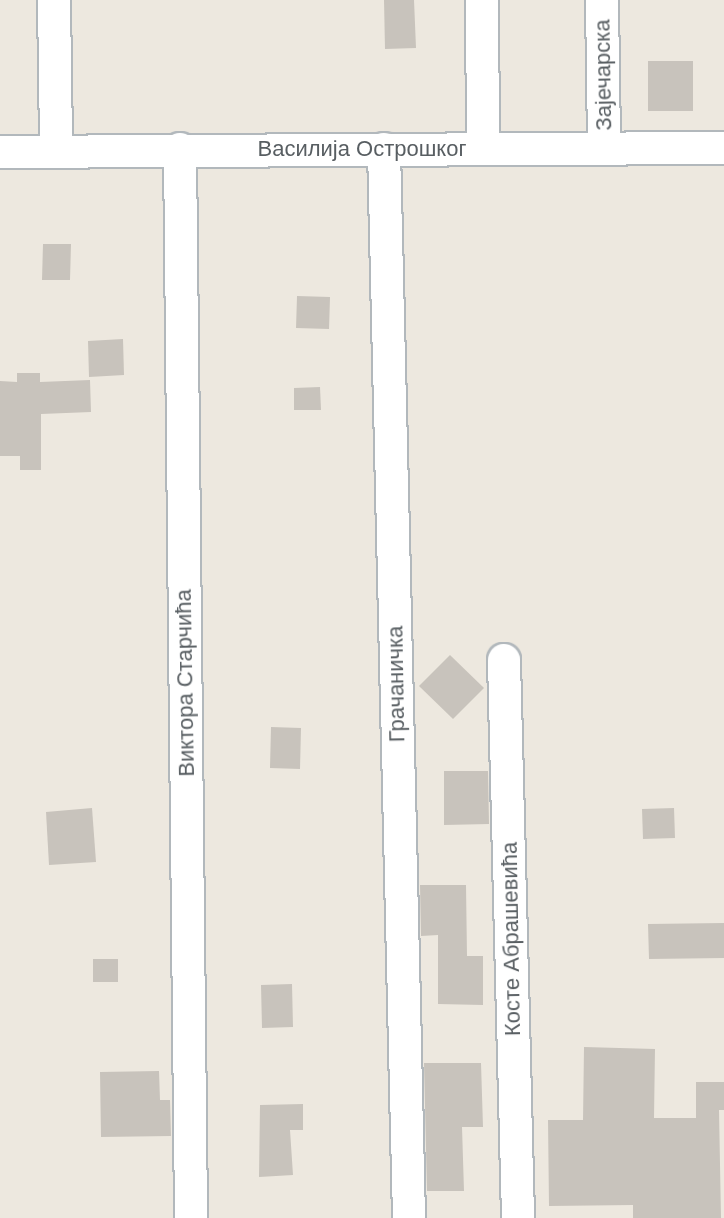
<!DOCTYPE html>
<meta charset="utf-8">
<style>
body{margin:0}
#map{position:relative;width:724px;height:1218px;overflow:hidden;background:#ede8df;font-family:Arial,sans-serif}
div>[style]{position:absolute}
.building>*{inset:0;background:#c8c3bc}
.roads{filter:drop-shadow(2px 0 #b2b8bc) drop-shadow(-2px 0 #b2b8bc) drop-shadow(0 2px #b2b8bc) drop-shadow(0 -2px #b2b8bc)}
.street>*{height:32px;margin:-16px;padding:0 16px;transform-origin:16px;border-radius:16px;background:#fff}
span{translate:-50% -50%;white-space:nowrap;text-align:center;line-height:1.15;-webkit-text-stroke:6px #fff;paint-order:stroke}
.street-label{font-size:22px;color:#585e62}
</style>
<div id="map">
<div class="building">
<div style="clip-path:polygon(384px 0,414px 0,416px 48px,385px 49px)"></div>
<div style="clip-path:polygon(648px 61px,693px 61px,693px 111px,648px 111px)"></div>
<div style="clip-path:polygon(43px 244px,71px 244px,70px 280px,42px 280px)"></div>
<div style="clip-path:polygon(297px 296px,330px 297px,329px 329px,296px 328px)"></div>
<div style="clip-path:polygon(123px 339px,124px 375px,89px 377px,88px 341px)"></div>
<div style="clip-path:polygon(17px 373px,40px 373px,40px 382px,90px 380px,91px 412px,41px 414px,41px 470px,20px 470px,20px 456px,0 456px,0 381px,17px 382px)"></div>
<div style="clip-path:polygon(320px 387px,321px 410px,294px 410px,294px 388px)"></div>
<div style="clip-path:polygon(450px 655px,484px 688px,453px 719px,419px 686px)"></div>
<div style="clip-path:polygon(271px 727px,301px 728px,300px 769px,270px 768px)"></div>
<div style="clip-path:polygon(444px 771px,488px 771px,489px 824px,444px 825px)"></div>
<div style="clip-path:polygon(92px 808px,96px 862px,49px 865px,46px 812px)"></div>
<div style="clip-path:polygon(674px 808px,675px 838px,643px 839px,642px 809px)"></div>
<div style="clip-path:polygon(420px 885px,466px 885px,467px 956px,483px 956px,483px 1005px,438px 1004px,438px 935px,421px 936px)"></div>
<div style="clip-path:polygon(724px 923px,724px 958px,649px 959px,648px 924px)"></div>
<div style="clip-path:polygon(93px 959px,118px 959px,118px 982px,93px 982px)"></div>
<div style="clip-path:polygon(292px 984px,293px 1027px,262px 1028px,261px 985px)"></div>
<div style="clip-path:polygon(584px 1047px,655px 1049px,654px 1118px,696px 1118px,696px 1082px,724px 1082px,724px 1110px,719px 1110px,721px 1218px,633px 1218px,633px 1205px,549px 1206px,548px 1120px,583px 1120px)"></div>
<div style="clip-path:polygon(424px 1063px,481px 1063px,483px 1127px,462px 1127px,464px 1191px,427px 1191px)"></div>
<div style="clip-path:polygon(159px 1071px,160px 1100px,170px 1100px,171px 1136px,101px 1137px,100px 1072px)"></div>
<div style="clip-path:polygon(303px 1104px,303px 1130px,290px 1130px,293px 1175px,259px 1177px,260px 1105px)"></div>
</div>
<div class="roads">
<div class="street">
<div style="left:54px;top:0;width:150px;rotate:89.2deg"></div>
<div style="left:482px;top:0;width:149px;rotate:89.6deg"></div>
<div style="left:602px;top:0;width:149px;rotate:89.2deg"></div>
<div style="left:180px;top:149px;width:1069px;rotate:89.41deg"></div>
<div style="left:384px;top:149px;width:1069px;rotate:88.66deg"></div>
<div style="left:0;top:152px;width:724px;rotate:-0.32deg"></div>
<div style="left:504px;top:660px;width:558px;rotate:88.56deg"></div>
</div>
</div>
<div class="street-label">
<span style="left:603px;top:75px;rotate:-91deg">Зајечарска</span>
<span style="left:362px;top:149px">Василија Острошког</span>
<span style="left:185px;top:683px;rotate:-91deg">Виктора Старчића</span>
<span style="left:396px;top:684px;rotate:-91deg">Грачаничка</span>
<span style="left:511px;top:939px;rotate:-91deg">Косте Абрашевића</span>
</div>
</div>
